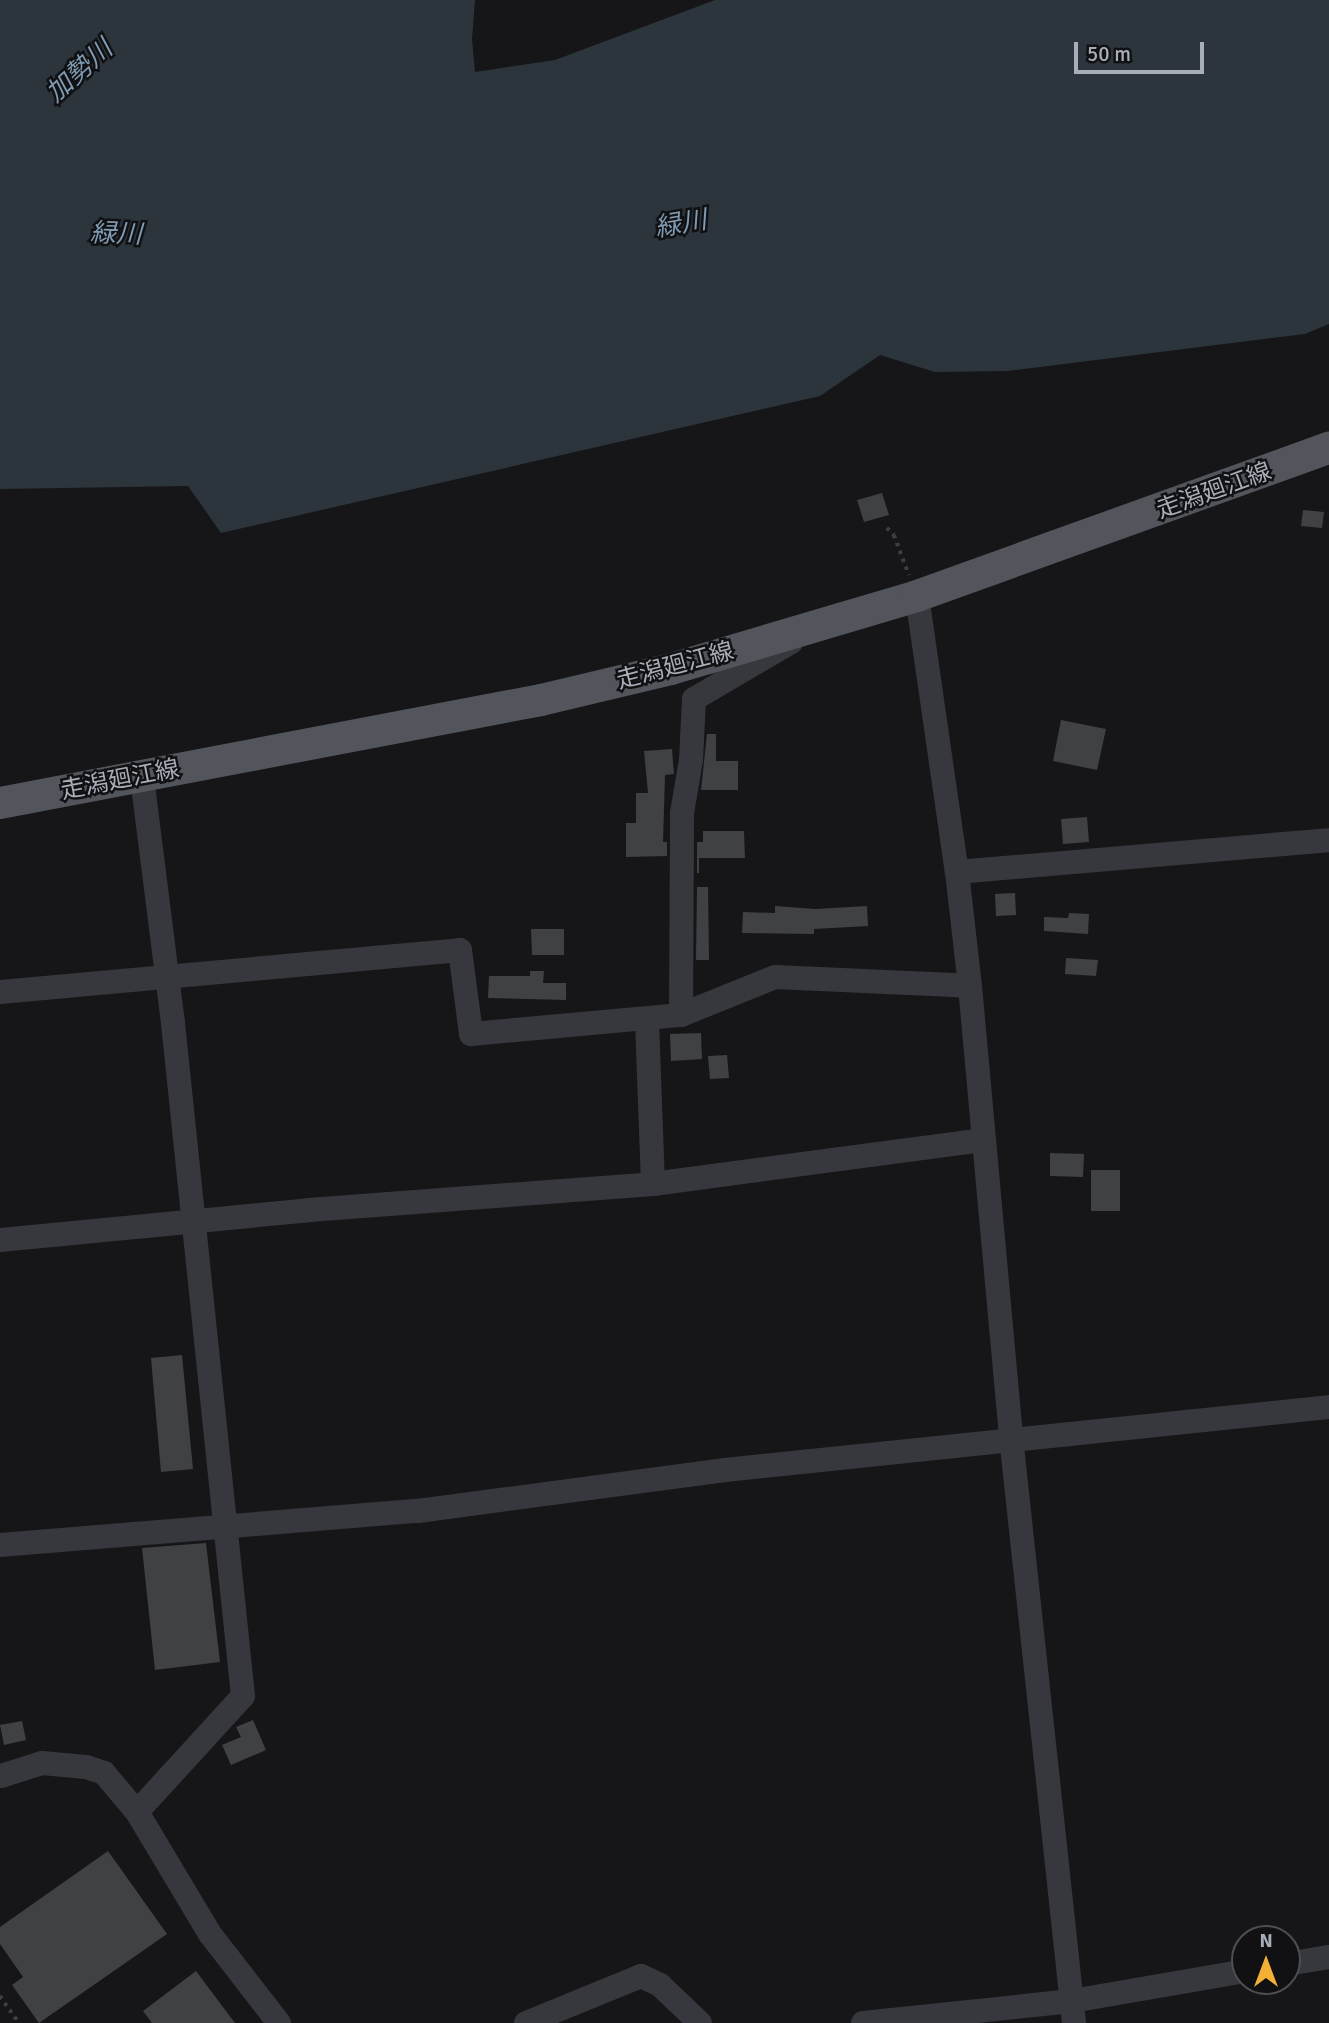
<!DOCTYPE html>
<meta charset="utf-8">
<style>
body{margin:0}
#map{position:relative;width:1329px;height:2023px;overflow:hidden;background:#161618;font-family:Signika,"Noto Sans JP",sans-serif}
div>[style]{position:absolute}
.water>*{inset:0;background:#2c353c}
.building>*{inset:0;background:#404145}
.path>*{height:3.5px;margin-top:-1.75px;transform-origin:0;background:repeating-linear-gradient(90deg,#3d3f44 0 3.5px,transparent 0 8.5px)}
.minor>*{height:24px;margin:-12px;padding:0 12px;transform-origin:12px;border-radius:12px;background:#37383d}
.major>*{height:32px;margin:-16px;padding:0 16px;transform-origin:16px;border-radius:16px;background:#53555c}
span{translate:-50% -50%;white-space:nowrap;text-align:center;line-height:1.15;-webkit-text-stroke:5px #111113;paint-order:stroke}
.street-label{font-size:24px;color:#a8adb8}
.water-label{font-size:26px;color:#7f9bb3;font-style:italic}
.north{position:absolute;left:1231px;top:1925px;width:70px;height:70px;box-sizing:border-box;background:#111113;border:2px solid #4d4f55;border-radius:50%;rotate:0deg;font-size:19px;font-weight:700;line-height:28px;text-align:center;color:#a8adb8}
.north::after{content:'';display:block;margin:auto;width:24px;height:32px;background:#f2b134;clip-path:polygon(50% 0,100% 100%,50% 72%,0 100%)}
.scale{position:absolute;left:1074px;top:42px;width:130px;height:32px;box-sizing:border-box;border:4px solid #a8adb8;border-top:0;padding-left:9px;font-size:21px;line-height:24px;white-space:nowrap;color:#a8adb8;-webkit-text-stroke:5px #111113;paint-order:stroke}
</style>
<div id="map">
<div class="water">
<div style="clip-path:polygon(0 0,475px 0,472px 39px,475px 72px,555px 60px,715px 0,1329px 0,1329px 324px,1305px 334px,1007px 371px,935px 372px,880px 355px,820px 396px,221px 533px,188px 486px,0 489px)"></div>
</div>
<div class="building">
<div style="clip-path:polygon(882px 493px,889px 515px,864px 522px,857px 500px)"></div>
<div style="clip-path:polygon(1303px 510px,1324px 512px,1322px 528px,1301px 526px)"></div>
<div style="clip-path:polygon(1061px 720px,1106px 729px,1097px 770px,1053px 761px)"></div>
<div style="clip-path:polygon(707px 734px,716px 734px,716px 761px,738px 761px,738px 790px,701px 790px)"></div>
<div style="clip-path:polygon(672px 749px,674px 774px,665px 775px,663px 842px,667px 842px,667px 856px,626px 857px,626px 823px,636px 823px,636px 793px,648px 793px,644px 751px)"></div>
<div style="clip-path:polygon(1087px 817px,1089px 842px,1063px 844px,1061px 819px)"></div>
<div style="clip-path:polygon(703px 831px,744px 831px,745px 858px,699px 858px,699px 873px,697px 873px,697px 842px,703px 842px)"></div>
<div style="clip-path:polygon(697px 887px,708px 887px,709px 960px,696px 960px)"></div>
<div style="clip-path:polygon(1015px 893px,1016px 915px,996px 916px,995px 894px)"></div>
<div style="clip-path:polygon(775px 906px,815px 909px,867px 906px,868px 926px,814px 929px,814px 934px,742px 933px,743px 912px,775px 913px)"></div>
<div style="clip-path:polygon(1069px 913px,1089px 914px,1088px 934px,1044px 931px,1044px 917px,1068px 918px)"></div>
<div style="clip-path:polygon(531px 929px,564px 929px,564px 955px,532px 955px)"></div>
<div style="clip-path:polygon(1066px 958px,1098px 960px,1096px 976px,1065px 974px)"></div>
<div style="clip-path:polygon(530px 971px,544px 971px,543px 983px,566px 983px,566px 1000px,488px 998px,489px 976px,530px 976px)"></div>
<div style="clip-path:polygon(701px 1033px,702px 1059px,671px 1061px,670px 1034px)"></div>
<div style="clip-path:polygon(727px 1055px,729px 1078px,710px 1079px,708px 1056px)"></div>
<div style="clip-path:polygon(1050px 1153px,1084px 1154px,1083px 1177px,1050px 1176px)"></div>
<div style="clip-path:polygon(1091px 1170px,1120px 1170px,1120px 1211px,1091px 1211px)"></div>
<div style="clip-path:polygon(182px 1355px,193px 1469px,161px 1472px,151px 1358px)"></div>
<div style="clip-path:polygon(206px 1543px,220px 1662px,155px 1670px,142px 1548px)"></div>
<div style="clip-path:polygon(253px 1720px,266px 1750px,231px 1765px,222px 1745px,241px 1737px,236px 1727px)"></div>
<div style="clip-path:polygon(22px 1721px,26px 1740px,4px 1745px,0 1725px)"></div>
<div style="clip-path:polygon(108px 1851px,167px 1934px,39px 2023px,12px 1985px,23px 1977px,0 1944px,0 1927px)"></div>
<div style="clip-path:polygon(196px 1971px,235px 2023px,152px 2023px,143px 2011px)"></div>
</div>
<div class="path">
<div style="left:887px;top:528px;width:10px;rotate:45deg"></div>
<div style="left:894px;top:535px;width:43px;rotate:69.4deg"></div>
<div style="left:0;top:1996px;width:33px;rotate:55deg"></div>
</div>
<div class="minor">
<div style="left:917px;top:596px;width:279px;rotate:81.8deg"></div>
<div style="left:957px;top:872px;width:115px;rotate:83.5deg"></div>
<div style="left:970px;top:986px;width:453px;rotate:84.8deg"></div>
<div style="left:1011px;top:1437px;width:589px;rotate:83.86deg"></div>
<div style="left:957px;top:872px;width:373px;rotate:-4.9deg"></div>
<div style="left:0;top:992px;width:462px;rotate:-5.2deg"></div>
<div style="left:460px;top:950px;width:85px;rotate:82.5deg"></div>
<div style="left:471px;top:1034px;width:211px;rotate:-5.2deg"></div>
<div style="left:681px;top:1015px;width:101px;rotate:-22deg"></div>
<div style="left:775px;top:977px;width:195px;rotate:2.6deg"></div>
<div style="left:681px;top:1015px;width:202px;rotate:-89.7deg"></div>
<div style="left:682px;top:813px;width:54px;rotate:-80.4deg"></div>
<div style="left:691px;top:760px;width:61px;rotate:-87.2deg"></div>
<div style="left:694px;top:699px;width:113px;rotate:-30.4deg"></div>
<div style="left:647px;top:1021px;width:163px;rotate:87.9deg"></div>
<div style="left:0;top:1240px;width:310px;rotate:-5.5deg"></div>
<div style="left:309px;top:1210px;width:345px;rotate:-4.3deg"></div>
<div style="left:653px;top:1184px;width:334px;rotate:-7.6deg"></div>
<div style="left:0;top:1545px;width:419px;rotate:-4.7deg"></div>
<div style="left:418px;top:1511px;width:310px;rotate:-7.6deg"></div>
<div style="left:725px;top:1470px;width:607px;rotate:-5.95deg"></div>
<div style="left:1px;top:1776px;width:43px;rotate:-17.6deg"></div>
<div style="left:42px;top:1763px;width:44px;rotate:5.2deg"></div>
<div style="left:86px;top:1767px;width:19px;rotate:18deg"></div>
<div style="left:104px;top:1773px;width:51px;rotate:49.8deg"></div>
<div style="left:137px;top:1812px;width:142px;rotate:59.1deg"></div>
<div style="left:210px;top:1934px;width:113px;rotate:52.2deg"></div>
<div style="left:137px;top:1812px;width:157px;rotate:-47.6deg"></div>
<div style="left:243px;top:1696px;width:677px;rotate:-95.94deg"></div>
<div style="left:173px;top:1023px;width:248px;rotate:-97.2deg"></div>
<div style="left:1287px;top:1964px;width:43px;rotate:-9.5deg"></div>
<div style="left:526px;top:2023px;width:124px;rotate:-22.2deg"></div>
<div style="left:641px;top:1976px;width:21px;rotate:25deg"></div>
<div style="left:660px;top:1985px;width:55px;rotate:43.5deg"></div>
<div style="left:863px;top:2023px;width:210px;rotate:-6deg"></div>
<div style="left:1072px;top:2001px;width:176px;rotate:-9.8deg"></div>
</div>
<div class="major">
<div style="left:0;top:803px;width:551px;rotate:-10.78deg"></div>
<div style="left:541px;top:700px;width:134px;rotate:-13.4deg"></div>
<div style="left:671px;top:669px;width:257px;rotate:-16.5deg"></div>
<div style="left:917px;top:596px;width:438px;rotate:-19.8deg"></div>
</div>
<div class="street-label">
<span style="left:1214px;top:491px;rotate:-20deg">走潟廻江線</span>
<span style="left:675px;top:666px;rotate:-15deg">走潟廻江線</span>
<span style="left:120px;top:780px;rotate:-11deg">走潟廻江線</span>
</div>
<div class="water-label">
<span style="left:80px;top:72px;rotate:-42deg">加勢川</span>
<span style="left:681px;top:225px;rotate:-10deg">緑川</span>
<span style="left:116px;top:235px;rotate:2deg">緑川</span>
</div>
<div class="north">N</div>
<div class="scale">50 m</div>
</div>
